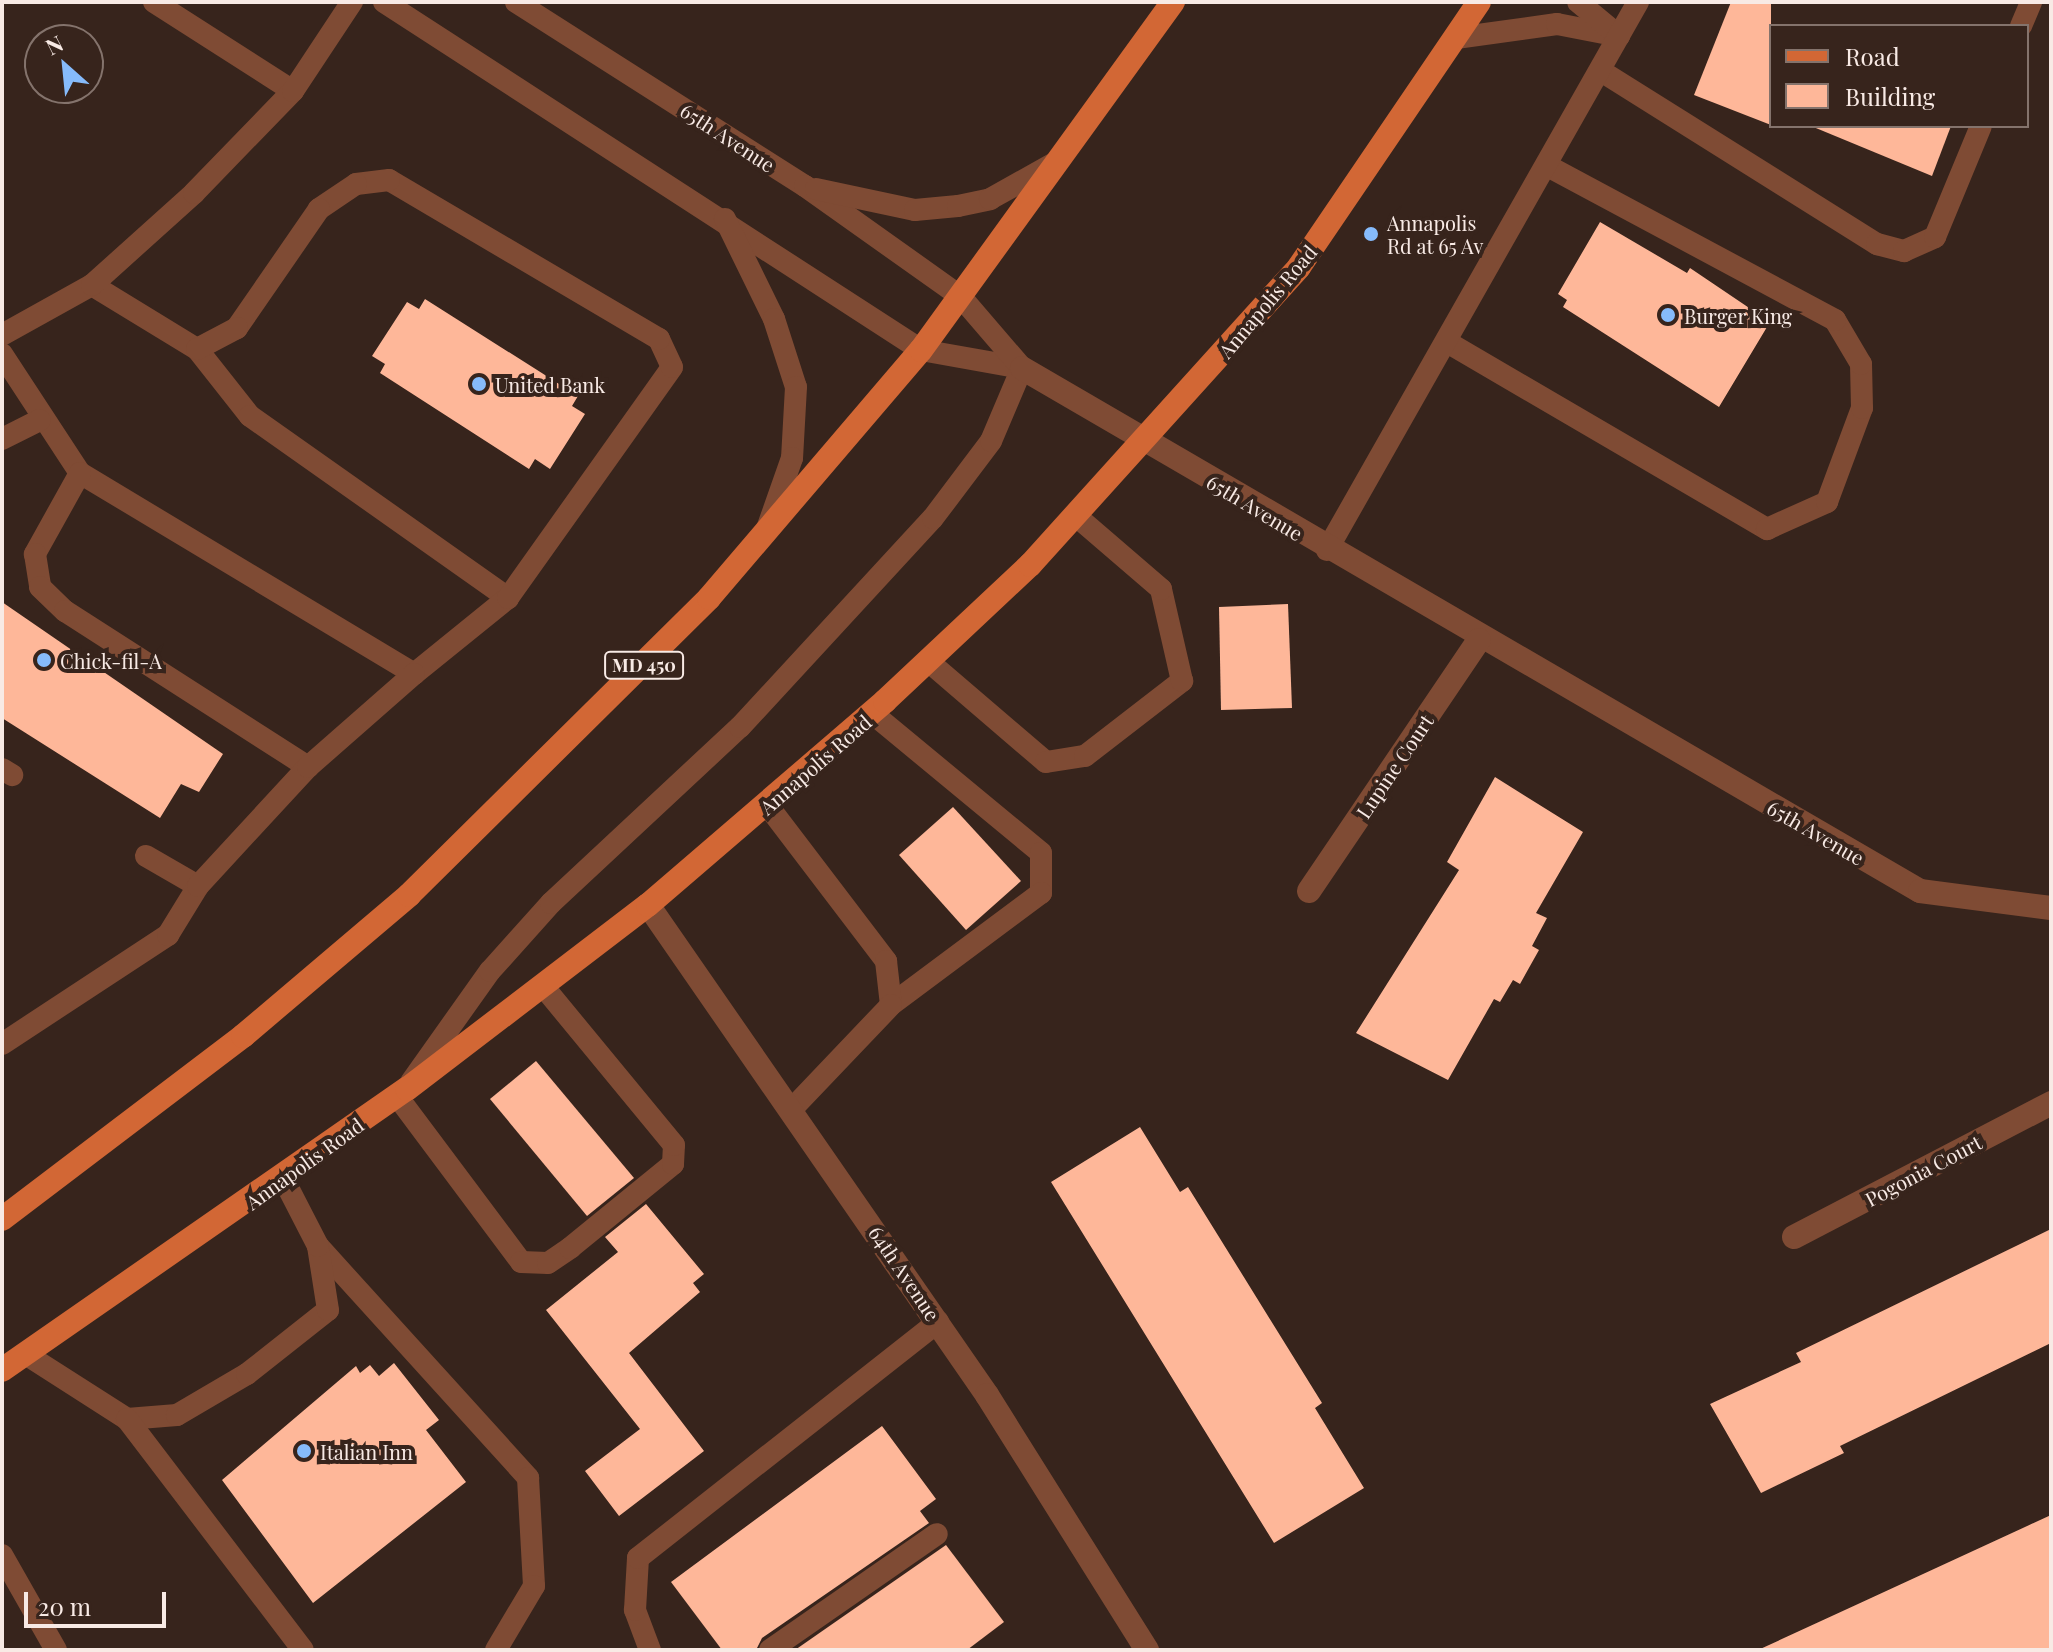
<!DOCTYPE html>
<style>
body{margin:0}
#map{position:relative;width:2053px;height:1652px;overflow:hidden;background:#37241c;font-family:"Playfair Display",serif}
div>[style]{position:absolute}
.building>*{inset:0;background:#feb799}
.lane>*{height:22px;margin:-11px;padding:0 11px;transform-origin:11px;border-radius:11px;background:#7f4b34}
.street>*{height:24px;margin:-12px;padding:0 12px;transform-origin:12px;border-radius:12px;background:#7f4b34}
.primary>*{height:24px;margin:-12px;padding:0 12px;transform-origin:12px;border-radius:12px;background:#d26735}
.dots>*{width:22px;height:22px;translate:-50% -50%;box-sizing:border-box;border:4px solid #37241c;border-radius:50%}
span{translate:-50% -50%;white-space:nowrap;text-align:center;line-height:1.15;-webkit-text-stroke:8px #37241c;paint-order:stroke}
.shield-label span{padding:2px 6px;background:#37241c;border:2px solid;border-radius:6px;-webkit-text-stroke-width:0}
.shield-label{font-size:18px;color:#f8eae5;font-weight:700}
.street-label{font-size:20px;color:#f8eae5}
.poi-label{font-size:20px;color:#f8eae5}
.left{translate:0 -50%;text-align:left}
.frame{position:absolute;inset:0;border:4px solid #f8eae5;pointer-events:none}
.legend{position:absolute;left:1769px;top:24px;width:260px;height:104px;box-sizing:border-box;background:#37241c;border:2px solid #84736c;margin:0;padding:10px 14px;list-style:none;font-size:24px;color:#f8eae5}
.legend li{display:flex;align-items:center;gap:16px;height:40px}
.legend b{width:40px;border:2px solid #84736c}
.north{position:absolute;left:24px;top:24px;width:80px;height:80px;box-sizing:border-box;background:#37241c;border:2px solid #84736c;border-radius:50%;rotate:333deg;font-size:22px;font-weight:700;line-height:32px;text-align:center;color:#f8eae5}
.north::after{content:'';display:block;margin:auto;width:28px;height:36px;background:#86bbfb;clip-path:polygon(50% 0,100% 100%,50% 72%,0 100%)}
.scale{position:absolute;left:24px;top:1592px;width:142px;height:36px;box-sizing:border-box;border:4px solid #f8eae5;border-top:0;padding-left:10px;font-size:24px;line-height:28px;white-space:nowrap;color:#f8eae5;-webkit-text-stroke:6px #37241c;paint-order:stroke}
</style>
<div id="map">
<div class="building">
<div style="clip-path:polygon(1731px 2px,1771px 2px,1771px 125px,1694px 95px)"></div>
<div style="clip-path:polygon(1811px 126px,1951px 126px,1932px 176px)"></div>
<div style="clip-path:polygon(1600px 222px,1687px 273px,1690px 268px,1770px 322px,1719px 407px,1563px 307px,1567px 300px,1558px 294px)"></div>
<div style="clip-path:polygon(425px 299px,578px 396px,572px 406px,585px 414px,550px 469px,535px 459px,529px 469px,380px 373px,385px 364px,372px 356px,407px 302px,419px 309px)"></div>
<div style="clip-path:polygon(2px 602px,223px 754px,199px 792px,181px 784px,160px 818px,2px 718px)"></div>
<div style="clip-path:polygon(1288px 604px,1292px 708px,1221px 710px,1219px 607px)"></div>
<div style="clip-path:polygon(1495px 777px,1583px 832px,1536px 913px,1547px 918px,1532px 946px,1539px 950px,1520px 984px,1513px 980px,1500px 1002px,1494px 999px,1448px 1080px,1356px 1033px,1459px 870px,1447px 862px)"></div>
<div style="clip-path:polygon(953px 807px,1021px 881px,966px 930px,899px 855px)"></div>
<div style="clip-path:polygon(536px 1061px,634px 1178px,587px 1216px,490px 1099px)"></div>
<div style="clip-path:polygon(1140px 1127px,1180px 1192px,1188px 1187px,1322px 1403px,1315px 1408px,1364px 1488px,1274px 1543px,1051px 1182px)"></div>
<div style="clip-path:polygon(646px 1204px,704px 1274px,693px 1283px,700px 1292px,629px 1353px,704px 1451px,619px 1516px,585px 1471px,640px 1429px,546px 1310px,618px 1252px,605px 1237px)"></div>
<div style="clip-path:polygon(2051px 1229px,2051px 1343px,1840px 1446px,1844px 1453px,1761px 1493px,1710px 1404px,1801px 1362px,1796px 1353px)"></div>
<div style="clip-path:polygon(394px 1363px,439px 1420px,426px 1430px,466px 1482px,313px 1603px,222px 1480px,356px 1366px,360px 1373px,370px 1365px,379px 1376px)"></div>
<div style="clip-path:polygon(882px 1426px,936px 1499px,920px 1511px,929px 1523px,762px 1638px,756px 1650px,722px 1650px,671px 1582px)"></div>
<div style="clip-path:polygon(2051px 1515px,2051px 1650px,1758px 1650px,1858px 1604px)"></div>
<div style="clip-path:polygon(946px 1545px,1004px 1622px,967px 1650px,795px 1650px)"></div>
</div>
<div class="lane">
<div style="left:154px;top:2px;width:165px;rotate:32.6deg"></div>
<div style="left:384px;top:2px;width:640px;rotate:32.95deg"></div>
<div style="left:921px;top:350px;width:103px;rotate:10.1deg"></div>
<div style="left:516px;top:2px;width:343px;rotate:32.5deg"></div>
<div style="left:805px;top:186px;width:191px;rotate:35.4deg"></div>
<div style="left:961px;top:297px;width:94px;rotate:49.3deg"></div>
<div style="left:2021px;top:26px;width:26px;rotate:-67deg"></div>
<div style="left:1456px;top:38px;width:102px;rotate:-7.9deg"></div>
<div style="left:1557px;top:24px;width:63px;rotate:11deg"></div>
<div style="left:1619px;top:36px;width:53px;rotate:-140.3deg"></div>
<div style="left:1601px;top:71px;width:326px;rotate:32.1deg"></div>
<div style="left:1877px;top:244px;width:28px;rotate:15deg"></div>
<div style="left:1904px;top:251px;width:34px;rotate:-24deg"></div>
<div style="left:1935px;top:237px;width:120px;rotate:-67.5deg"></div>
<div style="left:816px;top:189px;width:101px;rotate:12deg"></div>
<div style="left:915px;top:210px;width:43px;rotate:-5.3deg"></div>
<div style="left:958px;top:206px;width:33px;rotate:-12deg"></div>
<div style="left:990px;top:199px;width:72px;rotate:-29.1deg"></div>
<div style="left:725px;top:219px;width:111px;rotate:63.9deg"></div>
<div style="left:774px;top:319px;width:71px;rotate:72.1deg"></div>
<div style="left:796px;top:387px;width:71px;rotate:93.2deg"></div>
<div style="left:792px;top:458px;width:75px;rotate:109.4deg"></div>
<div style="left:92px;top:285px;width:123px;rotate:31.4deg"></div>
<div style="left:197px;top:349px;width:85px;rotate:51.7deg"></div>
<div style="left:250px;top:416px;width:316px;rotate:35.2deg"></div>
<div style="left:2px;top:335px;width:103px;rotate:-29.1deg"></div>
<div style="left:92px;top:285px;width:137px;rotate:-42deg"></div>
<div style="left:194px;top:193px;width:142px;rotate:-45.9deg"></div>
<div style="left:293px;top:91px;width:107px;rotate:-56.5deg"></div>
<div style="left:1447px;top:342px;width:371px;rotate:30.3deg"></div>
<div style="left:1767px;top:529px;width:66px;rotate:-24.2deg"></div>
<div style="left:1827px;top:502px;width:100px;rotate:-69.6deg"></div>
<div style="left:1862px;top:408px;width:44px;rotate:-91.3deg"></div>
<div style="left:1861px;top:364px;width:51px;rotate:-120.6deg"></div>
<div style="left:1835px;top:320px;width:326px;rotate:-151.8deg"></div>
<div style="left:2px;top:354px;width:142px;rotate:56.8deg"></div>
<div style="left:80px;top:473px;width:390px;rotate:31deg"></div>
<div style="left:414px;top:674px;width:121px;rotate:-39deg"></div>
<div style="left:508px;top:598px;width:283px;rotate:-54.6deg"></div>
<div style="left:672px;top:367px;width:31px;rotate:-115deg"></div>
<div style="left:659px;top:339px;width:313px;rotate:-149.5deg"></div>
<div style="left:389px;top:180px;width:33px;rotate:173deg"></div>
<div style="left:356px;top:184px;width:45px;rotate:146deg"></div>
<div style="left:319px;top:209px;width:145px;rotate:124.6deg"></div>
<div style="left:237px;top:328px;width:45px;rotate:152.3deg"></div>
<div style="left:2px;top:439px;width:42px;rotate:-26.6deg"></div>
<div style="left:80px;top:473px;width:93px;rotate:119.1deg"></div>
<div style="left:35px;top:554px;width:33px;rotate:81deg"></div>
<div style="left:40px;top:587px;width:35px;rotate:44deg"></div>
<div style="left:65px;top:611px;width:289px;rotate:32.7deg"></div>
<div style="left:1327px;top:550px;width:630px;rotate:-60.42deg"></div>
<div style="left:928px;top:661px;width:155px;rotate:40.6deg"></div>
<div style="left:1046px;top:762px;width:39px;rotate:-9deg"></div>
<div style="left:1085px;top:756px;width:123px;rotate:-37.7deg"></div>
<div style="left:1182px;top:681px;width:94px;rotate:-102.9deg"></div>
<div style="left:1161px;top:589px;width:112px;rotate:-139.3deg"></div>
<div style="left:872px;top:713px;width:219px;rotate:39.6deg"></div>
<div style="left:1041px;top:853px;width:40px;rotate:90deg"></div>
<div style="left:1041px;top:893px;width:187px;rotate:143.3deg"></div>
<div style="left:2px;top:769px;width:12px;rotate:31deg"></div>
<div style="left:768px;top:806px;width:195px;rotate:52.7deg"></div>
<div style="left:886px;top:961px;width:44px;rotate:83.5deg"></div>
<div style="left:891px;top:1005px;width:144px;rotate:133.6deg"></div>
<div style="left:146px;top:856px;width:60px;rotate:30deg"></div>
<div style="left:2px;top:1044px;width:199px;rotate:-33.3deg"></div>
<div style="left:168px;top:935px;width:57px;rotate:-58.5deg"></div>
<div style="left:198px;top:886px;width:162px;rotate:-47.3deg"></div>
<div style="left:308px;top:767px;width:141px;rotate:-41.3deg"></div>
<div style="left:411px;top:1082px;width:136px;rotate:-54.6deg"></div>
<div style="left:490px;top:971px;width:91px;rotate:-48.1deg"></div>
<div style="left:551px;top:903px;width:258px;rotate:-43deg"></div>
<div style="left:740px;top:727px;width:284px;rotate:-47.3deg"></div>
<div style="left:933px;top:518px;width:96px;rotate:-53deg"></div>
<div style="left:991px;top:441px;width:79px;rotate:-67deg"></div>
<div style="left:397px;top:1096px;width:207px;rotate:53.2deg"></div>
<div style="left:521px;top:1262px;width:27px;rotate:2deg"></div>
<div style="left:548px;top:1263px;width:27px;rotate:-34deg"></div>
<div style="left:570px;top:1248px;width:133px;rotate:-39.2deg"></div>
<div style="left:673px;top:1164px;width:19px;rotate:-87deg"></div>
<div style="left:674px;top:1145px;width:207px;rotate:-129.5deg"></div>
<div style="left:318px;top:1246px;width:313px;rotate:47.8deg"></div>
<div style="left:528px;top:1478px;width:108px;rotate:86.8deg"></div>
<div style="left:534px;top:1586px;width:74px;rotate:120.7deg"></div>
<div style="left:27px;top:1355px;width:119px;rotate:32.6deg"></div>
<div style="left:127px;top:1419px;width:50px;rotate:-4.6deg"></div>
<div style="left:177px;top:1415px;width:81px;rotate:-30.4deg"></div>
<div style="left:247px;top:1374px;width:103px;rotate:-38.3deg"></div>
<div style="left:328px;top:1310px;width:65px;rotate:-98.9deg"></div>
<div style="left:318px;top:1246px;width:76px;rotate:-117.2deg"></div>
<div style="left:127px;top:1419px;width:290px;rotate:52.7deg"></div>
<div style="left:2px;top:1555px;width:109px;rotate:60.4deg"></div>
<div style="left:650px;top:1650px;width:43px;rotate:-110.6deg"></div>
<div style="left:635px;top:1610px;width:52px;rotate:-86.7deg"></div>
<div style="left:638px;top:1558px;width:382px;rotate:-38.2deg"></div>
<div style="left:770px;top:1650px;width:203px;rotate:-34.8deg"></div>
</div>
<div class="street">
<div style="left:1022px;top:368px;width:1039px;rotate:30.22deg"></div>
<div style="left:1920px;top:891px;width:132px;rotate:7.4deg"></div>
<div style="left:1309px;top:891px;width:303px;rotate:-55.9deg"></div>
<div style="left:648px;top:905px;width:596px;rotate:55.32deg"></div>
<div style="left:987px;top:1395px;width:301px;rotate:57.9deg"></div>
<div style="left:1794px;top:1237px;width:290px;rotate:-27.5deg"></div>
</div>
<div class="primary">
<div style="left:2px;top:1219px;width:303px;rotate:-37.2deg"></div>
<div style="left:243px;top:1036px;width:218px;rotate:-40.3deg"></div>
<div style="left:409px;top:895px;width:422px;rotate:-44.7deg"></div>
<div style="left:709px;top:598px;width:326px;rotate:-49.5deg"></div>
<div style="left:921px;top:350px;width:430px;rotate:-54.1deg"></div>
<div style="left:2px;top:1370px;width:493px;rotate:-34.8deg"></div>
<div style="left:407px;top:1089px;width:303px;rotate:-37.4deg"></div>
<div style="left:648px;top:905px;width:313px;rotate:-40.7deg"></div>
<div style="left:885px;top:701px;width:199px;rotate:-43.2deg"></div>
<div style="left:1030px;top:565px;width:401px;rotate:-47.9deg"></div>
<div style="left:1299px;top:267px;width:320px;rotate:-55.8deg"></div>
</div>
<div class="dots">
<div style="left:1371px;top:234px;background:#86bbfb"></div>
<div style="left:1668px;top:315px;background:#86bbfb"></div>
<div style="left:479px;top:384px;background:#86bbfb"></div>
<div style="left:44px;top:660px;background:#86bbfb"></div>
<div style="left:304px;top:1451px;background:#86bbfb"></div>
</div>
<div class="shield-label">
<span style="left:644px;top:665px">MD 450</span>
</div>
<div class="street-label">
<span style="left:728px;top:137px;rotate:33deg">65th Avenue</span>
<span style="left:1267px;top:301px;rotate:-50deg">Annapolis Road</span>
<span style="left:1255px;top:507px;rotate:31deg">65th Avenue</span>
<span style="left:815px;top:764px;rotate:-41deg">Annapolis Road</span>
<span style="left:1394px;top:766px;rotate:-56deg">Lupine Court</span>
<span style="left:1816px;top:832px;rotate:30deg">65th Avenue</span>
<span style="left:304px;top:1163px;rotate:-36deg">Annapolis Road</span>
<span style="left:1923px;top:1170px;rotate:-28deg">Pogonia Court</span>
<span style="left:905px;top:1273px;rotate:56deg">64th Avenue</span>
</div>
<div class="poi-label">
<span class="left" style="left:1387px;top:234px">Annapolis<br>Rd at 65 Av</span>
<span class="left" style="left:1684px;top:315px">Burger King</span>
<span class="left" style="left:495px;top:384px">United Bank</span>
<span class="left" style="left:60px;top:660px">Chick-fil-A</span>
<span class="left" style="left:320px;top:1451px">Italian Inn</span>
</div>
<div class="frame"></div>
<ul class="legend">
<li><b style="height:10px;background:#d26735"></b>Road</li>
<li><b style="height:22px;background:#feb799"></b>Building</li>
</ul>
<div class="north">N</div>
<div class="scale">20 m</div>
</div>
